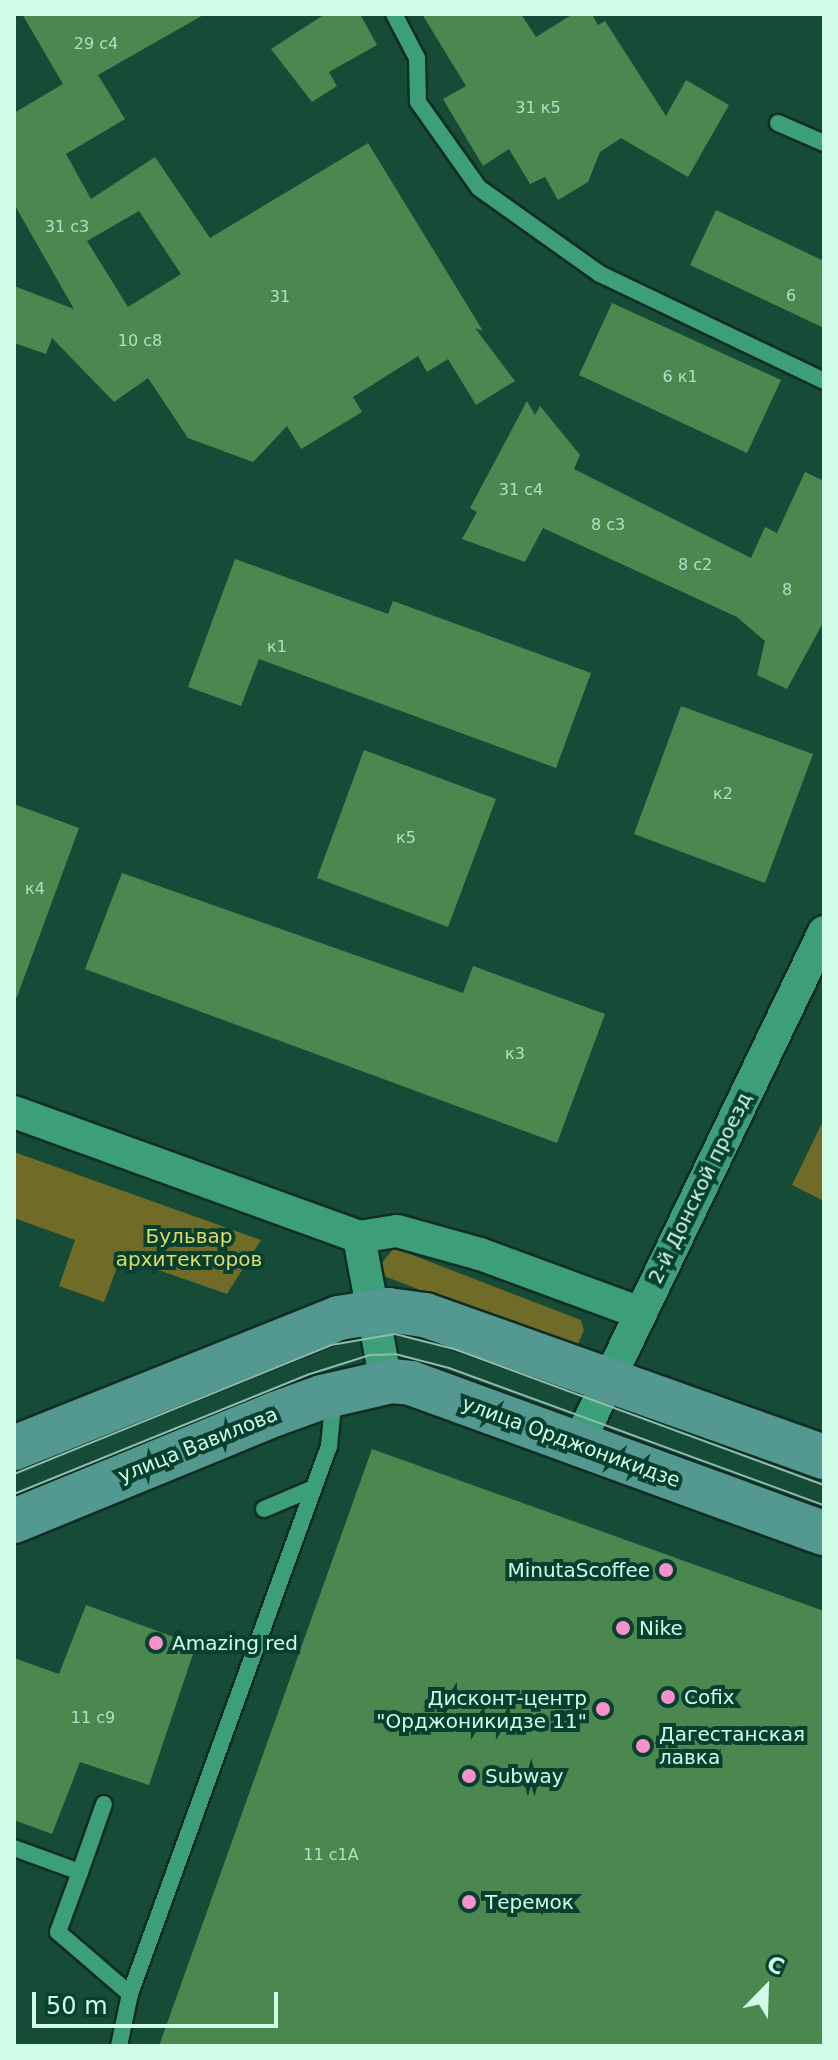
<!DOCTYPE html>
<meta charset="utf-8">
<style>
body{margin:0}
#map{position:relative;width:838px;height:2060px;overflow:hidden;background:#164b38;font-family:"DejaVu Sans",sans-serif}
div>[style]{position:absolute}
.green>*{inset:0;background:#706b27}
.building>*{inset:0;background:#4b884f}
.roads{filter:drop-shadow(2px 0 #0f2d22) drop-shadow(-2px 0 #0f2d22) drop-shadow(0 2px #0f2d22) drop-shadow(0 -2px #0f2d22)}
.lane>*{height:16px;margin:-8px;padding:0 8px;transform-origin:8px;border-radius:8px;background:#3c9f7a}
.street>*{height:32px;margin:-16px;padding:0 16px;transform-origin:16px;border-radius:16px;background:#3c9f7a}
.secondary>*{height:44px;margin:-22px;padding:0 22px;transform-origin:22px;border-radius:22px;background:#549892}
.tram>*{height:2px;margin:-1px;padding:0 1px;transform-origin:1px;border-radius:1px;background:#8dbda9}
.dots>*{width:22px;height:22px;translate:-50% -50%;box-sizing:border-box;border:4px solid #07402e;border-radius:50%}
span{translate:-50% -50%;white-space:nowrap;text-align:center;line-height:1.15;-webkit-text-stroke:8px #07402e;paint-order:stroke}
.number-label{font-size:16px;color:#afe0c2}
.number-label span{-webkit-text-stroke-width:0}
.street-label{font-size:20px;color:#d0fde8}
.park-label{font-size:20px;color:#e2da66}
.poi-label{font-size:20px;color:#d0fde8}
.right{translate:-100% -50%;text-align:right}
.left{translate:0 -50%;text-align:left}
.frame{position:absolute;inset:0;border:16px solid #d0fde8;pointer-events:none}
.north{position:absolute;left:726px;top:1948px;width:80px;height:80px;-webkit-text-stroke:6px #07402e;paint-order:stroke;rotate:23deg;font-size:22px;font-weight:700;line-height:32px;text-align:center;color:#d0fde8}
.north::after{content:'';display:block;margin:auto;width:28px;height:36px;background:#d0fde8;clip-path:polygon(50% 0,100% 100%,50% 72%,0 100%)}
.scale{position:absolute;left:32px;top:1992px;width:246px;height:36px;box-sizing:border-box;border:4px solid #d0fde8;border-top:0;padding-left:10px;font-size:24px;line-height:28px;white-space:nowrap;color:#d0fde8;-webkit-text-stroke:6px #07402e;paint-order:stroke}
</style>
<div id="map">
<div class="green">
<div style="clip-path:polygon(824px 1119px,824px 1201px,792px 1185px)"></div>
<div style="clip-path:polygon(14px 1152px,261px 1240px,227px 1294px,121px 1257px,104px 1302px,59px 1286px,75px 1240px,14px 1218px)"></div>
<div style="clip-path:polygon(394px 1248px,581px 1320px,584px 1330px,578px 1344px,570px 1348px,384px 1276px,380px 1265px)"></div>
</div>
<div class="building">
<div style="clip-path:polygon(evenodd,22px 14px,205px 14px,98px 75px,125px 119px,66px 154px,91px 199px,155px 157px,210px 238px,368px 143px,483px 331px,475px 328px,515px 381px,476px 405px,448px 359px,427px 372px,418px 356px,353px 397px,362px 412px,301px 449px,287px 426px,253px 462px,188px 438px,148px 378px,114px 402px,52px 338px,46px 354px,14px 343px,14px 286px,74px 309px,14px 204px,14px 113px,63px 84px,22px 14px,139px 211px,181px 274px,128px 307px,87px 241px,139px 211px)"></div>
<div style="clip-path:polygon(325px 14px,360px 14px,377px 45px,329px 72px,337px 86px,312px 102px,271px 49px)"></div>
<div style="clip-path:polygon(422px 14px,521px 14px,536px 37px,573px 14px,592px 14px,598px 25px,605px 21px,666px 116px,686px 80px,729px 105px,688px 177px,621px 138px,600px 152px,588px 182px,558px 200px,545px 177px,530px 184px,509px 149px,483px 166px,443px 99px,466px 86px)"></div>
<div style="clip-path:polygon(716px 210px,824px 261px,824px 328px,690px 265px)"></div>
<div style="clip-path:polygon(612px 303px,781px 380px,747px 453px,579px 375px)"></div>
<div style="clip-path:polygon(527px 401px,535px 415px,540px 406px,580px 455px,574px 469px,751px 558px,765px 527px,777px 533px,805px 472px,824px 481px,824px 621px,787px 689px,757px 675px,765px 641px,737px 617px,543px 528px,525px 562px,462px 539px,477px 512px,470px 508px)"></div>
<div style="clip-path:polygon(235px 559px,388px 614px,393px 601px,591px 673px,556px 768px,259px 659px,241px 706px,188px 687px)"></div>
<div style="clip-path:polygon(681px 706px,813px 754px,765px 883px,634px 834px)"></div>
<div style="clip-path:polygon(364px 750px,496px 799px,448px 927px,317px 878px)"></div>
<div style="clip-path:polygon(14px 804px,79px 828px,17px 997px,14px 997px)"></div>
<div style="clip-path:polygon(122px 873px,463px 993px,473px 966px,605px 1014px,557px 1143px,85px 969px)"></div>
<div style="clip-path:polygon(372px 1449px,824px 1611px,824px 2046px,159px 2046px)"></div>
<div style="clip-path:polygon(86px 1605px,196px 1645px,149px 1785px,80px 1762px,52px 1834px,14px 1820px,14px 1658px,59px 1674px)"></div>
</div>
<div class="roads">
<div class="lane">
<div style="left:394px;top:14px;width:50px;rotate:62.4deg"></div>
<div style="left:417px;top:58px;width:44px;rotate:88.7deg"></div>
<div style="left:418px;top:102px;width:105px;rotate:54.7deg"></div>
<div style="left:479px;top:188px;width:148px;rotate:35.4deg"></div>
<div style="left:600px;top:274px;width:248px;rotate:25.5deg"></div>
<div style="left:778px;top:123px;width:50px;rotate:23.5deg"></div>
<div style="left:264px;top:1509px;width:54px;rotate:-22.8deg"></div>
<div style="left:14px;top:1848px;width:70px;rotate:20deg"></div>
<div style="left:80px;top:1872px;width:64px;rotate:110.1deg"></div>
<div style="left:58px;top:1932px;width:95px;rotate:40.7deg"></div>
<div style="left:80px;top:1872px;width:72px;rotate:-70.6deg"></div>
<div style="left:119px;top:2046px;width:53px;rotate:-78.1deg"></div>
<div style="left:130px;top:1994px;width:583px;rotate:-70.04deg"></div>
<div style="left:329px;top:1446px;width:51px;rotate:-84.4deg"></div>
</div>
<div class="street">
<div style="left:14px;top:1112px;width:367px;rotate:19.9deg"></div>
<div style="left:359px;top:1237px;width:38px;rotate:-9deg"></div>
<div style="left:397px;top:1231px;width:86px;rotate:15.5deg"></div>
<div style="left:480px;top:1254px;width:171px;rotate:20.2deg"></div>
<div style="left:359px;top:1237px;width:147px;rotate:79.5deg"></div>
<div style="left:578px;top:1444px;width:568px;rotate:-64.34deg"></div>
</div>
<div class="secondary">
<div style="left:14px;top:1448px;width:350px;rotate:-21.8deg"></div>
<div style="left:339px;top:1318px;width:50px;rotate:-9.3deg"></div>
<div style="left:388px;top:1310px;width:37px;rotate:8deg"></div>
<div style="left:425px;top:1315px;width:424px;rotate:19.6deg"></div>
<div style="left:14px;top:1521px;width:282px;rotate:-22.3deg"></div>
<div style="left:275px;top:1414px;width:50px;rotate:-19.9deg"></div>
<div style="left:322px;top:1397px;width:72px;rotate:-12.9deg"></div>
<div style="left:392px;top:1381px;width:19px;rotate:6deg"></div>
<div style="left:411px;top:1383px;width:439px;rotate:20deg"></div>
</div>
</div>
<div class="tram">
<div style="left:14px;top:1474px;width:342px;rotate:-22.1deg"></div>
<div style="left:331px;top:1345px;width:65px;rotate:-9.8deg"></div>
<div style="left:395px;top:1334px;width:61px;rotate:14.3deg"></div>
<div style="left:454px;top:1349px;width:394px;rotate:20.2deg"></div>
<div style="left:14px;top:1494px;width:319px;rotate:-22.1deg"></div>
<div style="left:310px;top:1374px;width:63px;rotate:-17.6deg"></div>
<div style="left:370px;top:1355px;width:25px;rotate:-2deg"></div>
<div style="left:395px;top:1354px;width:56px;rotate:14.5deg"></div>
<div style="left:449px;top:1368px;width:399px;rotate:20.1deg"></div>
</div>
<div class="dots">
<div style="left:666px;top:1570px;background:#f890cb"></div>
<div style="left:623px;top:1628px;background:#f890cb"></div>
<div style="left:156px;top:1643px;background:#f890cb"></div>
<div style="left:668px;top:1697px;background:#f890cb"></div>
<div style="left:603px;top:1709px;background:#f890cb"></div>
<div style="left:643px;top:1746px;background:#f890cb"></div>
<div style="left:469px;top:1776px;background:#f890cb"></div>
<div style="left:469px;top:1902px;background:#f890cb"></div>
</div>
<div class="number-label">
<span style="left:96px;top:44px">29 с4</span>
<span style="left:538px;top:108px">31 к5</span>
<span style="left:67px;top:227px">31 с3</span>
<span style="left:791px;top:296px">6</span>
<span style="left:280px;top:297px">31</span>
<span style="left:140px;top:341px">10 с8</span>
<span style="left:680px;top:377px">6 к1</span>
<span style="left:521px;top:490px">31 с4</span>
<span style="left:608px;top:525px">8 с3</span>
<span style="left:695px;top:565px">8 с2</span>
<span style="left:787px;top:590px">8</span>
<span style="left:277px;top:647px">к1</span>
<span style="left:723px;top:794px">к2</span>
<span style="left:406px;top:838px">к5</span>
<span style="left:35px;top:889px">к4</span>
<span style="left:515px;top:1054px">к3</span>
<span style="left:93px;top:1718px">11 с9</span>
<span style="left:331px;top:1855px">11 с1А</span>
</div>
<div class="street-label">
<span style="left:700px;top:1188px;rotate:-64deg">2-й Донской проезд</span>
<span style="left:571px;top:1442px;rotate:20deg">улица Орджоникидзе</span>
<span style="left:198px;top:1445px;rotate:-22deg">улица Вавилова</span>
</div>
<div class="park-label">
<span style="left:189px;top:1248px">Бульвар<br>архитекторов</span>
</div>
<div class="poi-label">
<span class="right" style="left:650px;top:1570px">MinutaScoffee</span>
<span class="left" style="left:639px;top:1628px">Nike</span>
<span class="left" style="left:172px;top:1643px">Amazing red</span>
<span class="left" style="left:684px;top:1697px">Cofix</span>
<span class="right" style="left:587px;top:1710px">Дисконт-центр<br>"Орджоникидзе 11"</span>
<span class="left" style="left:659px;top:1746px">Дагестанская<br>лавка</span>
<span class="left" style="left:485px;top:1776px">Subway</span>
<span class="left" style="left:485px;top:1902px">Теремок</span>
</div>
<div class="frame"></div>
<div class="north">С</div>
<div class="scale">50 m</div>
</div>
